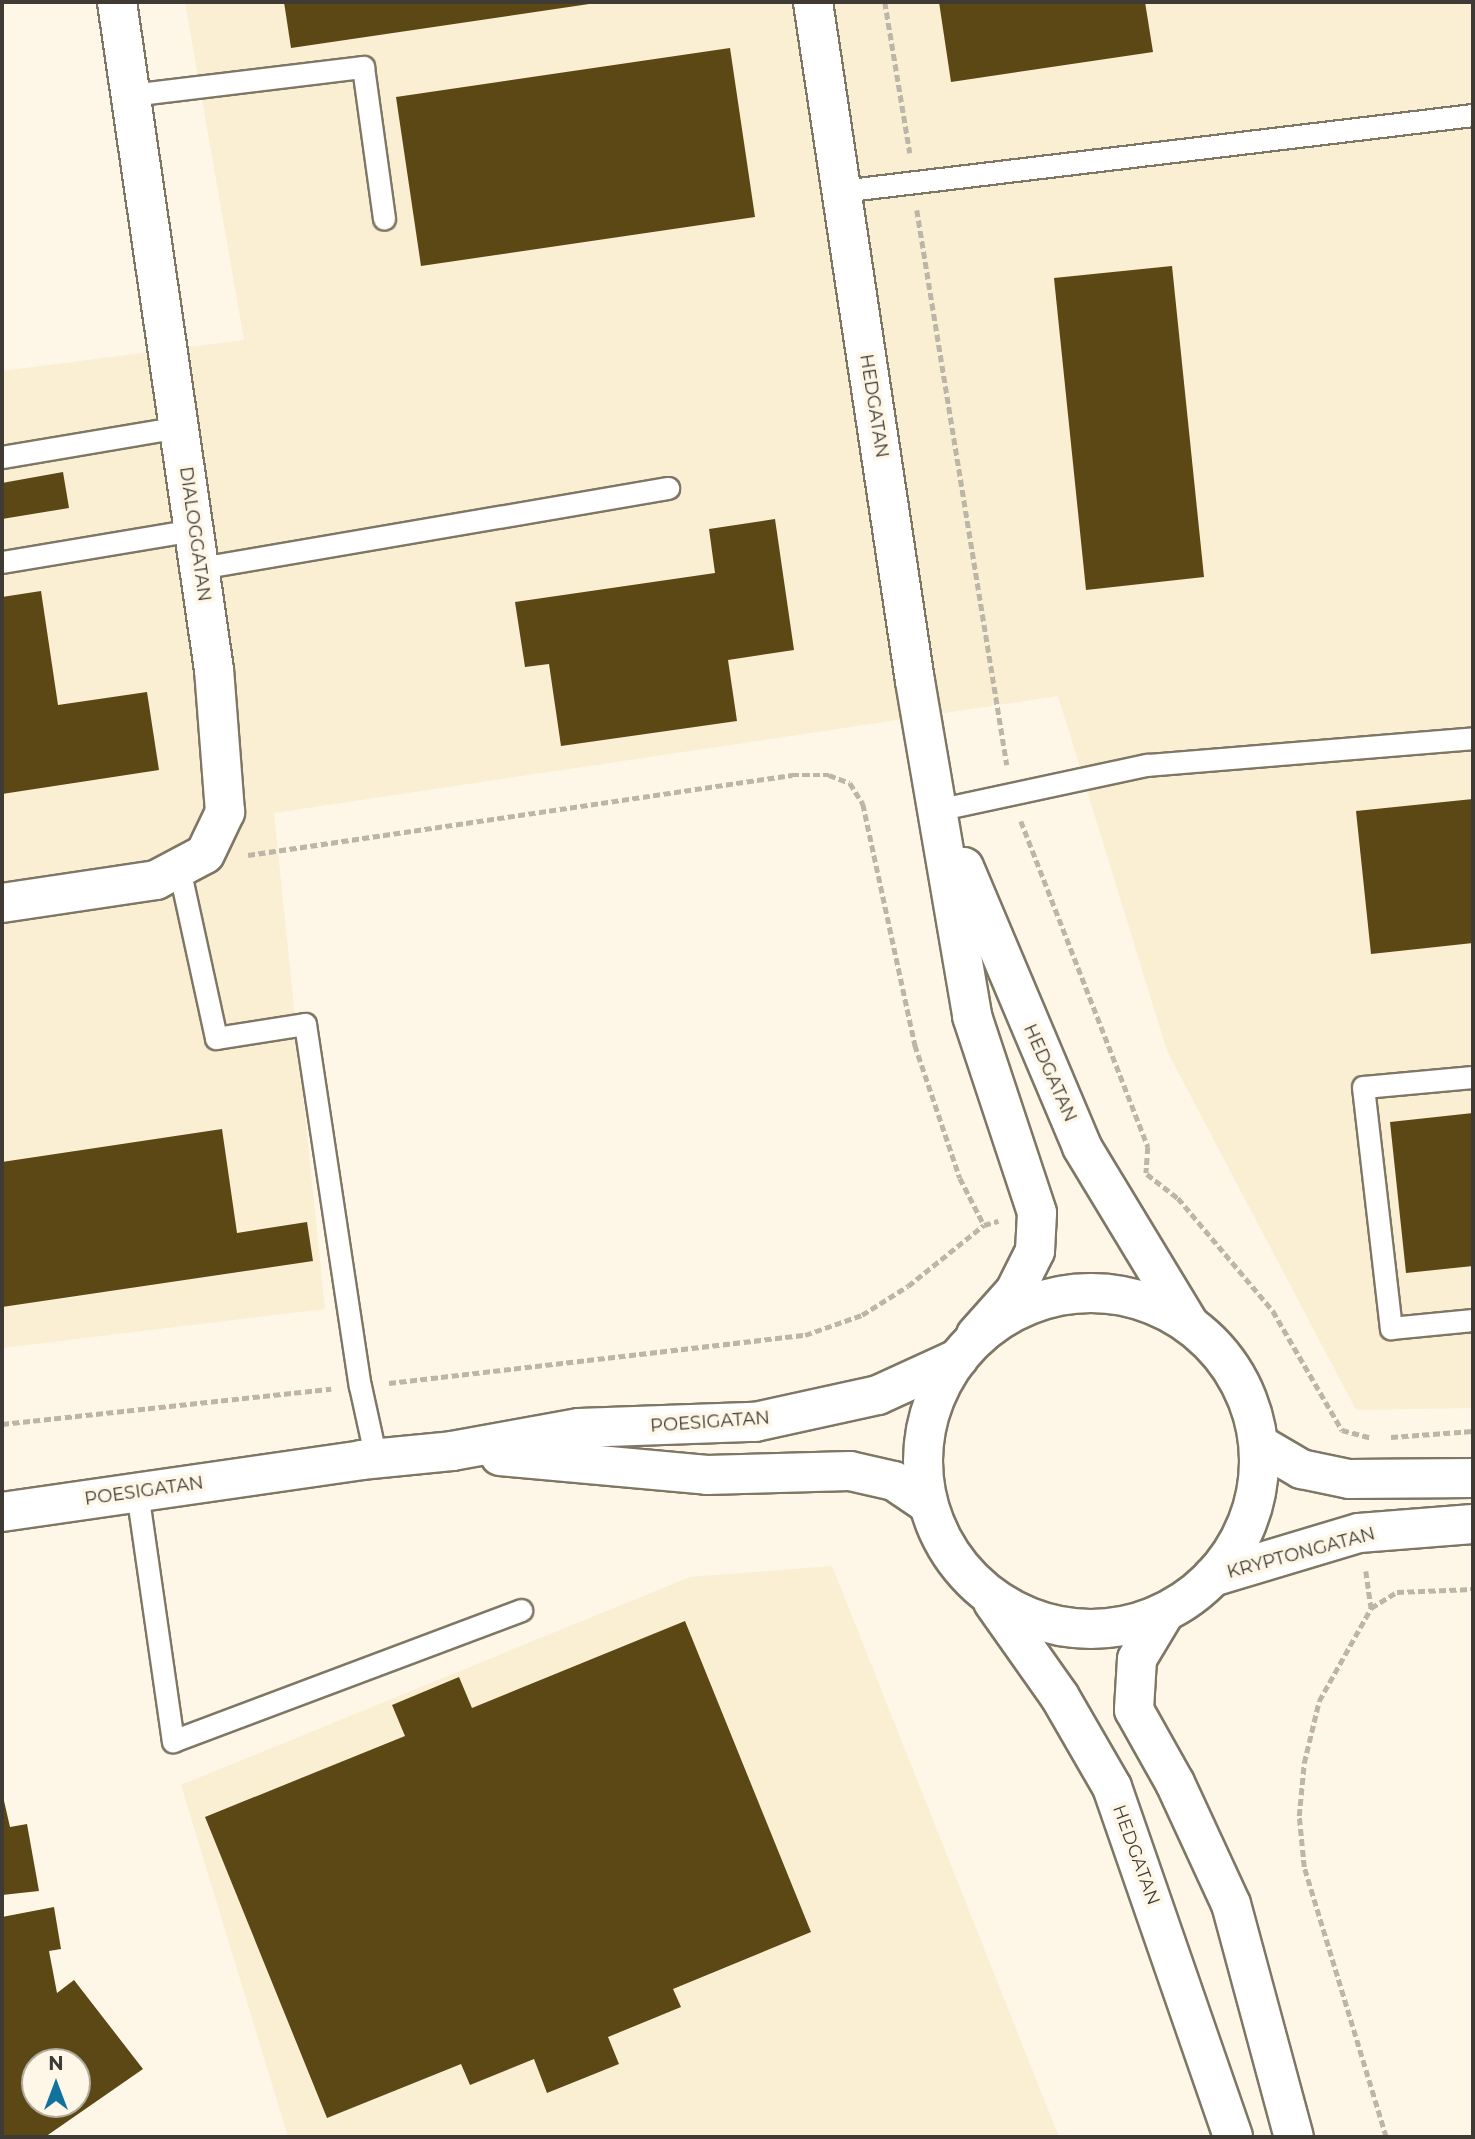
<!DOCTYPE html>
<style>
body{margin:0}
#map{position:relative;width:1475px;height:2139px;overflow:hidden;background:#fef7e7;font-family:Montserrat,sans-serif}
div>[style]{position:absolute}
.built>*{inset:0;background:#faeed3}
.building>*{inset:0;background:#5c4815}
.path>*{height:4.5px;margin-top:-2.25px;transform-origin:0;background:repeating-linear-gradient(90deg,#bcb6a9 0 7px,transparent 0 10.5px)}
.roads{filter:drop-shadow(2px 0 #7f7765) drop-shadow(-2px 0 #7f7765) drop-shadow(0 2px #7f7765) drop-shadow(0 -2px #7f7765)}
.service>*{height:21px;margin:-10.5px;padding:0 10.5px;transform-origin:10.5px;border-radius:10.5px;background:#fff}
.minor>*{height:38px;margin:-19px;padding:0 19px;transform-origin:19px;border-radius:19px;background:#fff}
.tertiary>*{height:38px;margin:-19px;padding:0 19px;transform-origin:19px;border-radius:19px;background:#fff}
.secondary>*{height:38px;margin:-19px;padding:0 19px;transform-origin:19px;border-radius:19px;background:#fff}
.secondary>.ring{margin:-19px;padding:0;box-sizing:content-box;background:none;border:38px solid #fff;border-radius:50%}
span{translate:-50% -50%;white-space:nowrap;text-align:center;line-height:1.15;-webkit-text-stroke:7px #fef7e7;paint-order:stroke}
.street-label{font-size:18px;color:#3f3b34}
.frame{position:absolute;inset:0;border:4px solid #3f3b34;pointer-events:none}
.north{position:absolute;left:21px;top:2048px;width:70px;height:70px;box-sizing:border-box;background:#fef7e7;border:2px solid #b2ac9f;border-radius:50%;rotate:0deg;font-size:19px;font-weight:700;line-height:28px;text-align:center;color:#3f3b34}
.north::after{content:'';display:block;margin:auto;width:24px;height:32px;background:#12729f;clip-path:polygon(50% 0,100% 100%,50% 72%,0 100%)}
</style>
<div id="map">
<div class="built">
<div style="clip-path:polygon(185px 2px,1473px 2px,1473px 1408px,1356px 1410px,1167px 1051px,1058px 696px,274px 813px,325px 1309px,2px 1348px,2px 371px,244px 340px)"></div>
<div style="clip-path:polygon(832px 1566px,1059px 2137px,288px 2137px,181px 1785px,690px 1577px)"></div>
</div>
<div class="building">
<div style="clip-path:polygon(284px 2px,596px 2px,596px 3px,291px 48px)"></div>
<div style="clip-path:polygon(939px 2px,1145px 2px,1153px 52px,951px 82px)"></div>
<div style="clip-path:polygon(730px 48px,755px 217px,421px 266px,396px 97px)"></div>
<div style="clip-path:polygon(1172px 266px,1204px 577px,1086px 590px,1054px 278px)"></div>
<div style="clip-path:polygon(63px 472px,69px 508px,2px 519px,2px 483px)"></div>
<div style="clip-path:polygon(775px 519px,794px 650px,728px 660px,737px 721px,561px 746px,549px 664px,525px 667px,515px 602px,715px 573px,709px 529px)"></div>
<div style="clip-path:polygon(41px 591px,58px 705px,147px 692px,159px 770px,2px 794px,2px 597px)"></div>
<div style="clip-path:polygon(1473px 799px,1473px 943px,1371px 954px,1356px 811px)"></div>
<div style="clip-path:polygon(1473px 1113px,1473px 1266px,1406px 1273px,1390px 1122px)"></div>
<div style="clip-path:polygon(222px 1129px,237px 1233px,307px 1222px,313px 1261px,2px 1307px,2px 1162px)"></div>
<div style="clip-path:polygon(685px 1621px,811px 1932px,673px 1989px,681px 2007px,608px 2037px,619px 2064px,547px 2093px,534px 2059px,470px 2085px,461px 2064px,327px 2118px,205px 1817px,405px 1736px,392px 1705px,459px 1677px,472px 1708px)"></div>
<div style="clip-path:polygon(2px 1792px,10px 1827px,27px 1824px,39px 1891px,2px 1895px)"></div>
<div style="clip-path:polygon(evenodd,54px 1907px,61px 1949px,49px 1951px,57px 1993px,74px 1980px,143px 2069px,45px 2137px,2px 2137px,2px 1917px,54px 1907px,35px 2062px,77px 2062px,77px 2104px,35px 2104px,35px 2062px)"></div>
</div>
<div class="path">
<div style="left:885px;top:2px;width:153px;rotate:80.6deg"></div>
<div style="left:917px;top:210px;width:562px;rotate:80.79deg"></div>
<div style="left:1021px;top:821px;width:350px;rotate:68.7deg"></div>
<div style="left:1148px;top:1147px;width:26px;rotate:94deg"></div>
<div style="left:248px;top:855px;width:550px;rotate:-8.37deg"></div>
<div style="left:792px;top:775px;width:37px"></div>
<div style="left:829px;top:775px;width:22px;rotate:21deg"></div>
<div style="left:850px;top:783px;width:25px;rotate:58deg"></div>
<div style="left:863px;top:804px;width:247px;rotate:77.8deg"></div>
<div style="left:915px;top:1045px;width:140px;rotate:71.3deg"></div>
<div style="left:960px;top:1178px;width:53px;rotate:62.9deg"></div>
<div style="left:1147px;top:1174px;width:39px;rotate:38deg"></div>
<div style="left:1178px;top:1198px;width:148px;rotate:49.9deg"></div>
<div style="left:1273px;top:1311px;width:138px;rotate:59.9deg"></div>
<div style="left:1342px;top:1430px;width:31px;rotate:15deg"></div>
<div style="left:389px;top:1383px;width:419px;rotate:-6.6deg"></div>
<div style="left:805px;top:1335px;width:60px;rotate:-19.3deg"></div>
<div style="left:862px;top:1315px;width:54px;rotate:-32.2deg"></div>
<div style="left:908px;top:1286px;width:97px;rotate:-38.8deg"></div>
<div style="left:984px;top:1225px;width:15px;rotate:-16deg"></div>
<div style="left:2px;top:1424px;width:331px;rotate:-6.1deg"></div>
<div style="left:1391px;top:1437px;width:82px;rotate:-4.2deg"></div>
<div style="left:1366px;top:1571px;width:37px;rotate:82deg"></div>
<div style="left:1386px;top:2137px;width:282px;rotate:-106.9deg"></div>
<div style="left:1304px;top:1867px;width:51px;rotate:-95.6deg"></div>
<div style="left:1299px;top:1816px;width:53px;rotate:-84.6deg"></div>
<div style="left:1304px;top:1763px;width:64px;rotate:-76.4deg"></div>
<div style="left:1319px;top:1701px;width:107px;rotate:-60.8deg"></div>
<div style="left:1371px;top:1608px;width:31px;rotate:-32deg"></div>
<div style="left:1397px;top:1592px;width:76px;rotate:-2.3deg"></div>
</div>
<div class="roads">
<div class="service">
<div style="left:131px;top:95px;width:234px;rotate:-6.9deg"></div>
<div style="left:363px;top:67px;width:153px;rotate:82.1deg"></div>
<div style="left:841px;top:191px;width:637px;rotate:-6.86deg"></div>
<div style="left:2px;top:457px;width:180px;rotate:-9.6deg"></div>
<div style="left:2px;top:562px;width:195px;rotate:-9.5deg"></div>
<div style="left:200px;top:568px;width:475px;rotate:-9.7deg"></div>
<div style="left:941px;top:809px;width:211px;rotate:-12.1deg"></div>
<div style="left:1147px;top:765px;width:327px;rotate:-4.7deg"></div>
<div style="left:179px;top:868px;width:174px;rotate:77.7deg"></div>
<div style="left:216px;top:1038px;width:90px;rotate:-8.9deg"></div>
<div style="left:305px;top:1024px;width:366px;rotate:81.4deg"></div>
<div style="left:360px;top:1386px;width:75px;rotate:77.6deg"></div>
<div style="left:1473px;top:1077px;width:110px;rotate:174.8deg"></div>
<div style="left:1363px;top:1087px;width:243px;rotate:83.4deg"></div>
<div style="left:1391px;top:1328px;width:82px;rotate:-5.6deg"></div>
<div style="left:137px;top:1492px;width:252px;rotate:81.8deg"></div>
<div style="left:173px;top:1741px;width:372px;rotate:-20.6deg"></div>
</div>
<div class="minor">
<div style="left:2px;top:903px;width:156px;rotate:-8.5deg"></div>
<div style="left:156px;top:880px;width:55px;rotate:-28deg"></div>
<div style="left:205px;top:854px;width:47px;rotate:-64.5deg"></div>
<div style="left:225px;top:812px;width:142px;rotate:-94.4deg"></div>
<div style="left:214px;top:670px;width:675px;rotate:-98.26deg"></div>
<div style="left:1260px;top:1445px;width:48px;rotate:30.3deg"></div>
<div style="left:1301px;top:1469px;width:49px;rotate:11.8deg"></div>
<div style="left:1349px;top:1479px;width:124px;rotate:-0.5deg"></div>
<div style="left:1212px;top:1577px;width:153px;rotate:-16.7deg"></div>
<div style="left:1359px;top:1533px;width:114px;rotate:-4.5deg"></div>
</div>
<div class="tertiary">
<div style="left:813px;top:2px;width:687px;rotate:81.46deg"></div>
<div style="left:915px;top:681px;width:340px;rotate:80.3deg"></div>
<div style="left:972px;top:1016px;width:207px;rotate:71.7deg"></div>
<div style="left:1037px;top:1213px;width:38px;rotate:93deg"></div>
<div style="left:1035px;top:1251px;width:45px;rotate:116.6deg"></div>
<div style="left:1015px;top:1291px;width:59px;rotate:131.6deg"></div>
<div style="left:964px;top:867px;width:304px;rotate:67.1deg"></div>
<div style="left:1082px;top:1147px;width:205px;rotate:58.8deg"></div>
</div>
<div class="secondary">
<div class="ring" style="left:923px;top:1293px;width:298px;height:298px"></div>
<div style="left:500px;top:1456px;width:208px;rotate:5.2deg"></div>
<div style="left:707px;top:1475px;width:143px;rotate:-1.6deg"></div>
<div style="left:850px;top:1471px;width:45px;rotate:12.8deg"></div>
<div style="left:894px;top:1481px;width:37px;rotate:34deg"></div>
<div style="left:2px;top:1512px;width:363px;rotate:-8.2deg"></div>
<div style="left:361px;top:1460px;width:91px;rotate:-5.6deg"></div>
<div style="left:452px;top:1451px;width:129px;rotate:-10.3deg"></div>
<div style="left:579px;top:1428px;width:176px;rotate:-2deg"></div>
<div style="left:755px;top:1422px;width:126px;rotate:-12.4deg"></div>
<div style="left:878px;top:1395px;width:89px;rotate:-24.6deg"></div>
<div style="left:993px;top:1602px;width:116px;rotate:54.8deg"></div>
<div style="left:1060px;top:1697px;width:104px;rotate:60deg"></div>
<div style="left:1112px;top:1787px;width:370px;rotate:70.9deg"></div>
<div style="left:1164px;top:1614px;width:52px;rotate:121deg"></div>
<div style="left:1137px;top:1659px;width:51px;rotate:93.4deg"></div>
<div style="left:1134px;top:1710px;width:84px;rotate:60.7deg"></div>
<div style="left:1175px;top:1783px;width:133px;rotate:65.2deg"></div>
<div style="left:1231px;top:1904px;width:241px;rotate:74.9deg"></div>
</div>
</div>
<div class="street-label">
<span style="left:874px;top:406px;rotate:81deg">HEDGATAN</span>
<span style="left:195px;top:534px;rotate:82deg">DIALOGGATAN</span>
<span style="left:1050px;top:1073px;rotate:66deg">HEDGATAN</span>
<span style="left:710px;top:1422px;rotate:-4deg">POESIGATAN</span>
<span style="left:144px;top:1491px;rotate:-8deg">POESIGATAN</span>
<span style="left:1301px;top:1553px;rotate:-15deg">KRYPTONGATAN</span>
<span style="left:1136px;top:1855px;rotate:70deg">HEDGATAN</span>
</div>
<div class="frame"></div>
<div class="north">N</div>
</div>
